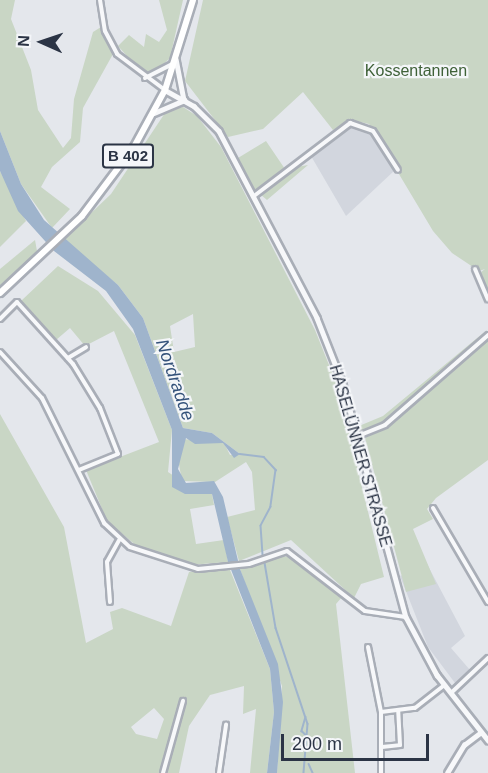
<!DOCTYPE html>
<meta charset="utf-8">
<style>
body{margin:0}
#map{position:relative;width:488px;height:773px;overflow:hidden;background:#e4e7ec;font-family:Helvetica,sans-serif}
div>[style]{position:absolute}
.built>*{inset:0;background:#d2d6de}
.green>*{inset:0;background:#c9d6c5}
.water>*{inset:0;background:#9fb4cc}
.stream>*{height:1.5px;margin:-0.75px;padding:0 0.75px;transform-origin:0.75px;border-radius:0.75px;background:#9fb4cc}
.roads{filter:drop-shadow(2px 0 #a9aeb7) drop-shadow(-2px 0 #a9aeb7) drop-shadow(0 2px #a9aeb7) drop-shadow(0 -2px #a9aeb7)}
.minor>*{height:4px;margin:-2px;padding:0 2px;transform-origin:2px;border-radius:2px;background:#f7f8fa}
.tertiary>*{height:4.5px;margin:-2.25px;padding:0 2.25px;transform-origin:2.25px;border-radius:2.25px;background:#f7f8fa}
.primary>*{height:6px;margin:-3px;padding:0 3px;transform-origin:3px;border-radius:3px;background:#fff}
span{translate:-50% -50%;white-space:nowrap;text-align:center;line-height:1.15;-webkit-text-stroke:4.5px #f4f6f9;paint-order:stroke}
.shield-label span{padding:2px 4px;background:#f4f6f9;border:2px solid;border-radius:4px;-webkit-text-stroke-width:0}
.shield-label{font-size:15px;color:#2b3445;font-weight:700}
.park-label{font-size:16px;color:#3f6138}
.street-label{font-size:16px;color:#2b3445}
.water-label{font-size:18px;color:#34527a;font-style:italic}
.north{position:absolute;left:12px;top:12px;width:60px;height:60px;-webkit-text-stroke:4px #f4f6f9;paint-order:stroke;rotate:273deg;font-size:16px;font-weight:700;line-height:24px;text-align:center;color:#2b3445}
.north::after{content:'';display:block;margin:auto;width:21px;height:27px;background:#2b3445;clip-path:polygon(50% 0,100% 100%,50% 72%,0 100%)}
.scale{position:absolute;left:281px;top:734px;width:148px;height:27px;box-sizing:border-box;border:3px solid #2b3445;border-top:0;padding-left:8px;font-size:18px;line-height:21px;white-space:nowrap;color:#2b3445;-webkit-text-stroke:4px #f4f6f9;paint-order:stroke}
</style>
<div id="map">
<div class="built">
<div style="clip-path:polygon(353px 124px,370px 130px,395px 170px,346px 216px,311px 156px)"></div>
<div style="clip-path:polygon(427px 564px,465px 636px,451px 648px,470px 670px,455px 683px,428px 647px,400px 576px)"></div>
</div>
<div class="green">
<div style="clip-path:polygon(0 0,15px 0,11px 19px,31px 70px,38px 110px,63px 148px,71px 138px,74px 99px,93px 32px,101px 27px,113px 54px,83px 108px,80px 142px,52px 167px,41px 187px,70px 209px,52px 228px,21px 184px,0 131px)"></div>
<div style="clip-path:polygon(159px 0,183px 0,170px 58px,153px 74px,143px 74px,118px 46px,129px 35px,144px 47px,146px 34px,159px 42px,167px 30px)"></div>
<div style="clip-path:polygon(203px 0,488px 0,488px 292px,481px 272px,485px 269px,479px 271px,452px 253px,433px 231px,369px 124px,352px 120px,333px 130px,303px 92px,263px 129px,228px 137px,185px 81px)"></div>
<div style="clip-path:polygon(evenodd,183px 107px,197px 116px,221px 147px,315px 330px,337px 385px,384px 577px,361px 584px,354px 598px,291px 540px,239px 561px,227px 517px,255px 510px,252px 472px,246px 462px,215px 482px,182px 481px,178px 459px,183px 439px,224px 443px,230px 455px,240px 454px,212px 433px,183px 428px,143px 318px,118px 285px,63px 240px,111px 194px,167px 110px,183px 107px,193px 314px,195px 347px,174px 352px,170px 326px,193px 314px)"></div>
<div style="clip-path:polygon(266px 141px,285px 169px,308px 165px,267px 200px,254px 189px,238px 158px)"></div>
<div style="clip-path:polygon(0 171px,26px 221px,0 247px)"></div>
<div style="clip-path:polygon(35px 240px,37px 251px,0 287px,0 269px)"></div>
<div style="clip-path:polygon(58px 266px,98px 291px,135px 335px,172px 430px,168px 472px,198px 492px,212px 494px,214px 505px,190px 509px,196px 544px,224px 540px,228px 562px,189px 565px,139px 548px,107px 521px,86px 470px,159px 442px,114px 331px,85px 346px,70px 328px,56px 340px,21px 301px)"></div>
<div style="clip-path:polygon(488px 329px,384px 423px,360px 431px,359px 426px,383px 416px)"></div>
<div style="clip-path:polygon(488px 337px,488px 460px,436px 498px,427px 509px,433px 519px,413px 529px,436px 584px,406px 592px,365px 438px,386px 426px)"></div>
<div style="clip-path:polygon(evenodd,0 414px,64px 527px,86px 643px,113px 629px,110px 612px,122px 608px,171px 626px,189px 572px,230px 570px,270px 669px,274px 712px,267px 773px,250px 773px,256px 709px,243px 714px,244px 686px,210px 695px,189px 726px,179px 773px,0 773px,0 414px,154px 708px,164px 719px,157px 739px,136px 734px,131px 727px,154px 708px)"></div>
<div style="clip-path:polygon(278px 556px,295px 557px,342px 597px,336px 604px,355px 773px,277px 773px,282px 686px,240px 569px)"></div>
</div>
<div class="water">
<div style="clip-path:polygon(0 131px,21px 184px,44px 220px,118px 285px,143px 318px,183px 428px,212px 433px,240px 454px,234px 458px,223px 443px,195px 444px,186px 438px,178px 469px,186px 483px,214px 481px,223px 497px,240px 569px,278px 664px,283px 702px,277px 773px,267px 773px,274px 712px,270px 669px,228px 562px,212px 494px,185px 494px,172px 487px,172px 430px,133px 329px,106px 291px,54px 251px,18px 211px,0 171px)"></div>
</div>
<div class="stream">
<div style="left:240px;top:454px;width:24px;rotate:7deg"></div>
<div style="left:264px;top:457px;width:18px;rotate:47deg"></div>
<div style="left:276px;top:470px;width:37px;rotate:98deg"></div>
<div style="left:271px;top:507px;width:21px;rotate:118deg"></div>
<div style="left:261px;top:526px;width:29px;rotate:86deg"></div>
<div style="left:265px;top:563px;width:66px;rotate:80.4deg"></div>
<div style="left:276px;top:628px;width:101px;rotate:71.6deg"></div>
<div style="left:308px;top:724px;width:49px;rotate:94.7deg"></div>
<div style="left:306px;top:717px;width:15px;rotate:106deg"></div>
<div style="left:302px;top:731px;width:7px;rotate:45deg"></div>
<div style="left:309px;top:764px;width:10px;rotate:66deg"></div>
</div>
<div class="roads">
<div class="minor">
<div style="left:100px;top:0;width:31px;rotate:81deg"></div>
<div style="left:105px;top:31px;width:26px;rotate:62deg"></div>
<div style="left:117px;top:54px;width:60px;rotate:36.9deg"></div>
<div style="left:145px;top:78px;width:30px;rotate:-27deg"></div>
<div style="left:254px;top:196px;width:121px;rotate:-37.2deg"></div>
<div style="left:350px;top:123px;width:24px;rotate:19deg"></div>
<div style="left:373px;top:131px;width:46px;rotate:57.3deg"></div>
<div style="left:475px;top:269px;width:33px;rotate:67deg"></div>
<div style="left:0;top:319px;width:24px;rotate:-45deg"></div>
<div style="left:17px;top:302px;width:84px;rotate:47.9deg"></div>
<div style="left:73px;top:364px;width:52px;rotate:58.5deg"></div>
<div style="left:100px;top:408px;width:49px;rotate:68.6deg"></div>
<div style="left:118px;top:454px;width:42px;rotate:157.7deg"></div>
<div style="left:0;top:352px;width:62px;rotate:47.6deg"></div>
<div style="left:42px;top:398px;width:140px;rotate:63.6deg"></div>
<div style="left:104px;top:523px;width:35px;rotate:43deg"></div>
<div style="left:130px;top:547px;width:71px;rotate:17.9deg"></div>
<div style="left:198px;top:569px;width:51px;rotate:-5.6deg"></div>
<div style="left:249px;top:564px;width:40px;rotate:-18.9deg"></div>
<div style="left:287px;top:551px;width:98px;rotate:37.6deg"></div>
<div style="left:365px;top:611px;width:41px;rotate:8.3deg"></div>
<div style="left:68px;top:358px;width:21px;rotate:-31deg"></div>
<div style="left:358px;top:436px;width:29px;rotate:-22deg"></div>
<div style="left:385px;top:425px;width:137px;rotate:-41.1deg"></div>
<div style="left:433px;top:508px;width:109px;rotate:59.7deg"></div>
<div style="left:110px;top:602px;width:40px;rotate:-94.3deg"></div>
<div style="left:107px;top:562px;width:25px;rotate:-61deg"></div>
<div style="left:368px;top:647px;width:66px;rotate:78.7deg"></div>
<div style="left:381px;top:712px;width:61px;rotate:90deg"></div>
<div style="left:451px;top:693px;width:51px;rotate:-43.4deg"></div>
<div style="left:381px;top:712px;width:34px;rotate:-7deg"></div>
<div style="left:415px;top:708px;width:37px;rotate:-38deg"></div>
<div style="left:382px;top:747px;width:18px;rotate:-6deg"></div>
<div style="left:400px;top:745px;width:35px;rotate:-93deg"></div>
<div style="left:163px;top:773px;width:75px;rotate:-74.5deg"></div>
<div style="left:219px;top:773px;width:49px;rotate:-81.7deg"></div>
</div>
<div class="tertiary">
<div style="left:176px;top:59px;width:42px;rotate:79deg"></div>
<div style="left:165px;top:90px;width:33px;rotate:29deg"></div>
<div style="left:194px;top:106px;width:35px;rotate:45deg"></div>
<div style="left:219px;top:131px;width:211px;rotate:62.3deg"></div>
<div style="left:317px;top:318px;width:71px;rotate:68.5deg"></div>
<div style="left:343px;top:384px;width:241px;rotate:74.9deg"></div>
<div style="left:406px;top:617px;width:66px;rotate:61.9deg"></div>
<div style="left:437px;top:675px;width:83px;rotate:51.9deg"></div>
<div style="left:154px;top:113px;width:33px;rotate:-23deg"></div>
<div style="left:447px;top:773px;width:33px;rotate:-59deg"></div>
<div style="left:464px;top:745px;width:21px;rotate:-37deg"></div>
</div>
<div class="primary">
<div style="left:0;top:293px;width:112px;rotate:-43.2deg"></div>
<div style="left:82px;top:216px;width:86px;rotate:-53deg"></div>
<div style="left:134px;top:147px;width:65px;rotate:-61.5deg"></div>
<div style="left:165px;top:90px;width:94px;rotate:-72.7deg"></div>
</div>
</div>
<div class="shield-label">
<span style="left:128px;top:156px">B 402</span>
</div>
<div class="park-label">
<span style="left:416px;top:71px">Kossentannen</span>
</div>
<div class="street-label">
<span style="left:360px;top:456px;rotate:74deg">HASELÜNNER STRASSE</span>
</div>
<div class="water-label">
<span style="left:175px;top:380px;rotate:71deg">Nordradde</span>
</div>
<div class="north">N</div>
<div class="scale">200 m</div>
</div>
